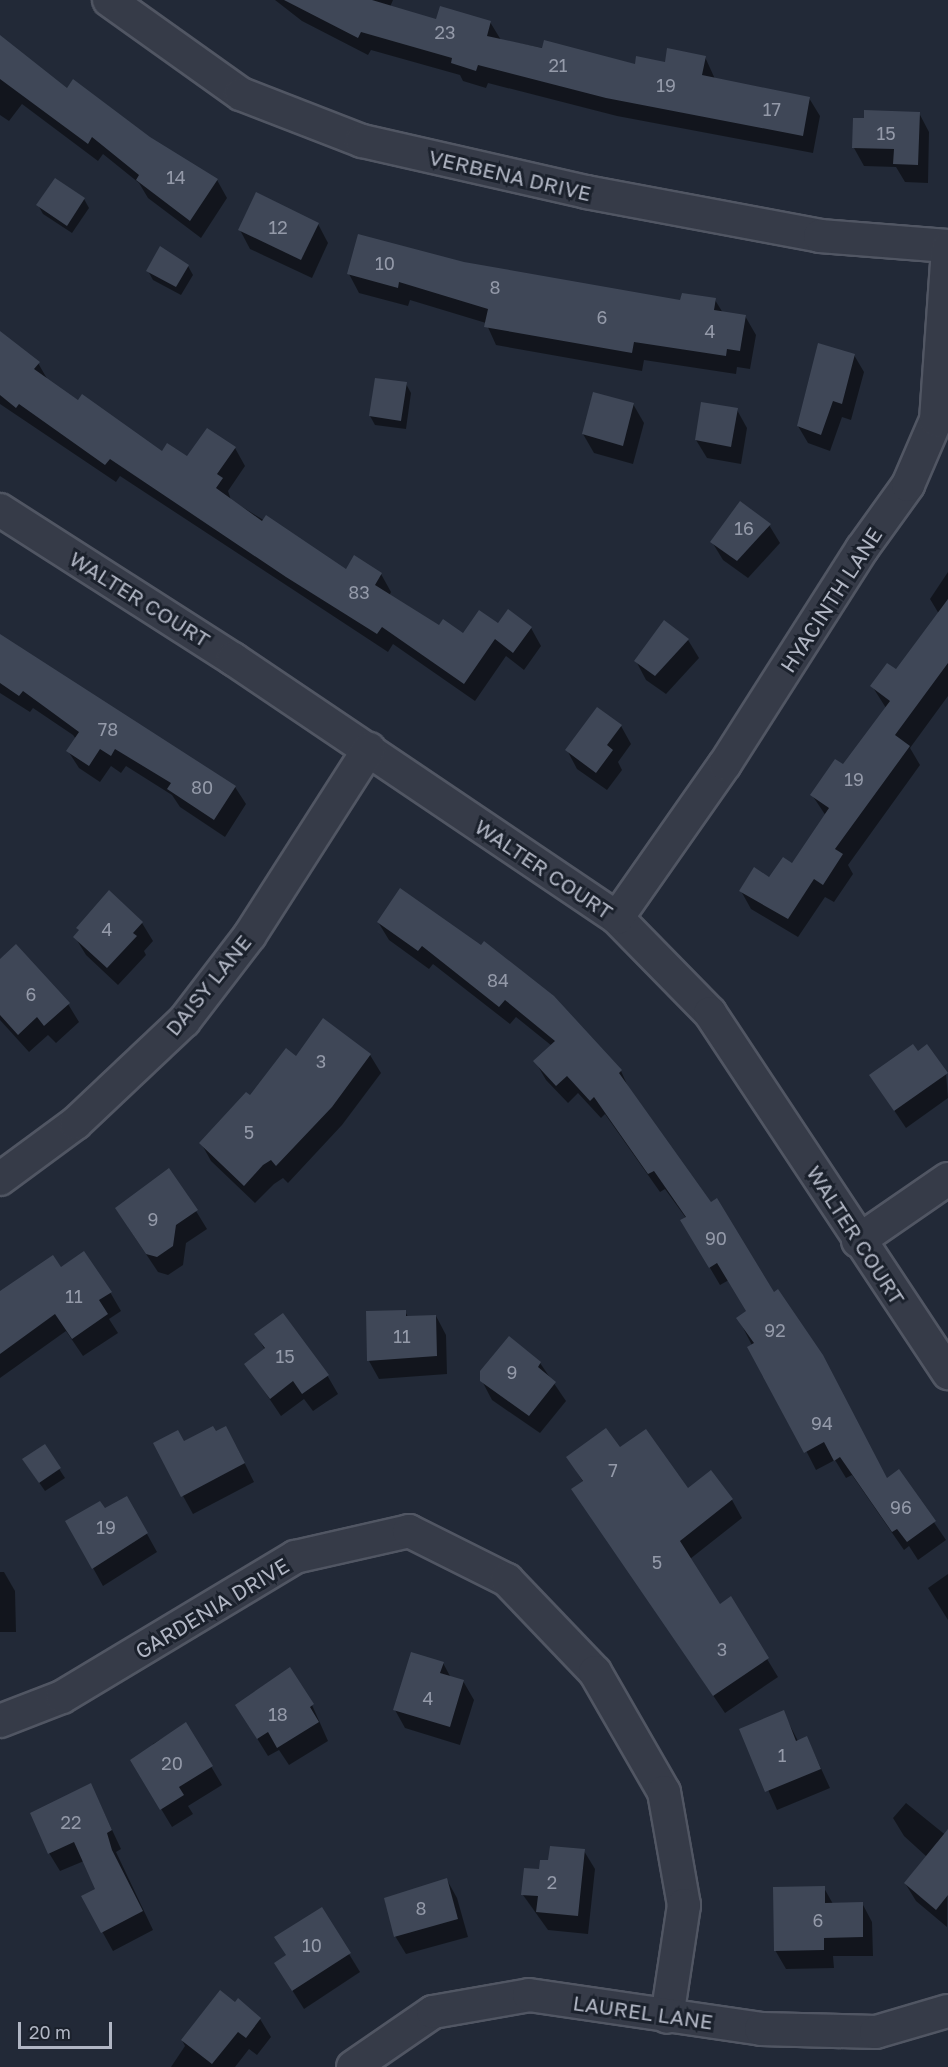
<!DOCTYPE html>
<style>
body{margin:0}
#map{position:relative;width:948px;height:2067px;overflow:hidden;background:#222937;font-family:"Golos Text",sans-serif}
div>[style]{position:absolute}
.shadow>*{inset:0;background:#0007}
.building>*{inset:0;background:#3f4757}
.roads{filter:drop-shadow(2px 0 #515663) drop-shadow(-2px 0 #515663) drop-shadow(0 2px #515663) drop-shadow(0 -2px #515663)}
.minor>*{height:32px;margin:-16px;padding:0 16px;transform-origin:16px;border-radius:16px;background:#363b48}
span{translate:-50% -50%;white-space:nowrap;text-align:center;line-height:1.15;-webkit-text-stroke:6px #1b212c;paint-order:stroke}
.number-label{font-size:18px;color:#949aa9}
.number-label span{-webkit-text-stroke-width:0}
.street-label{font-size:21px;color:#b1b6c4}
.scale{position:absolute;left:18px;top:2022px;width:94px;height:27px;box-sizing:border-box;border:3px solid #b1b6c4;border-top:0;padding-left:8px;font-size:18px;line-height:21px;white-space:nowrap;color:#b1b6c4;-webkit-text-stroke:4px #1b212c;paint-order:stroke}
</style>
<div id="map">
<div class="shadow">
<div style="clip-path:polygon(275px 0,393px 0,390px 7px,437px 21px,490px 22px,501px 40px,636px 66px,705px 57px,715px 79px,809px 98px,820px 116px,813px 153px,617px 116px,488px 83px,486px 88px,463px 81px,460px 75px,371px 50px,368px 55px,302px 21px)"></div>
<div style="clip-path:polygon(0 40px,67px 90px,217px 180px,227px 198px,201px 238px,148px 198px,139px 183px,103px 154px,98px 161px,22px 104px,9px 121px,0 115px)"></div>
<div style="clip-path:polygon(919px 113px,929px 132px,928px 183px,905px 182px,896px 167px,864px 166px,854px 148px)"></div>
<div style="clip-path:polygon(84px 199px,89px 208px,72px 233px,43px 214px,38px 205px)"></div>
<div style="clip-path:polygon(318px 224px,328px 243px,312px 278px,250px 249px,240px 230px)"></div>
<div style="clip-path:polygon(464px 264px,682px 302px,715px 300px,723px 313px,745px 316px,756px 335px,750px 369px,737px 367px,736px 374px,644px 360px,642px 371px,496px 345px,486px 323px,410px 300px,408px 306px,359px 293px,349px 274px)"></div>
<div style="clip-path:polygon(188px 266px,193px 275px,181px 295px,153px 280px,148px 271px)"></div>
<div style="clip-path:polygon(0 333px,38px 363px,49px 382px,162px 453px,187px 458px,235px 448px,245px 466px,228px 491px,231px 500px,346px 571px,381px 574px,391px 592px,389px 596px,439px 627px,463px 635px,499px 625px,531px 628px,541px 646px,524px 670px,506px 656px,475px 701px,393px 644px,388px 652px,120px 476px,116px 482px,0 404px)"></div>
<div style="clip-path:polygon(854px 355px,864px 372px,851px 420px,842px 417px,830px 451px,808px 443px,798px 426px)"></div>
<div style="clip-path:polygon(406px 384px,411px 393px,406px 429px,375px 425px,370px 416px)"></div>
<div style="clip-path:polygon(633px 404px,644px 423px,633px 464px,594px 453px,583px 434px)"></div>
<div style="clip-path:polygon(737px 410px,747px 428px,741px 464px,707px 458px,696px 440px)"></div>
<div style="clip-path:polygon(769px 525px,780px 543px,748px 578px,723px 560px,712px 542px)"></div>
<div style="clip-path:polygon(948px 572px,948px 696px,910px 748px,920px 765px,848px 865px,853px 874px,834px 902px,825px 897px,798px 937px,751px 909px,741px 891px,793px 865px,826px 816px,812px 795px,843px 767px,886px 708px,872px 686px,897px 672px,939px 614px,930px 599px)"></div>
<div style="clip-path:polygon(664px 623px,688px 640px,699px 658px,666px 694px,646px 680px,636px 661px)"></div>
<div style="clip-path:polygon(0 635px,235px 787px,246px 804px,225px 837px,180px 807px,172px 795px,126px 766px,121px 773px,111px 766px,100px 782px,79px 768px,68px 751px,76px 739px,73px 735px,33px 708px,30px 712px,0 693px)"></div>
<div style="clip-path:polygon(621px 726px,631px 744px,618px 762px,622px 770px,607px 790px,577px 769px,567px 750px)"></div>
<div style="clip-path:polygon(378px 922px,553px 998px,621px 1071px,630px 1091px,887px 1479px,899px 1471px,946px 1540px,918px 1560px,909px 1546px,904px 1550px,852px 1475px,846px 1478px,835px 1460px,816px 1470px,738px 1318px,748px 1312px,729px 1280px,720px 1285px,693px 1239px,686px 1218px,665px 1189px,660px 1192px,605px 1114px,601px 1118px,578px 1093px,568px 1103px,546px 1080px,535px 1061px,552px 1046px,516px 1017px,510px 1024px,433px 964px,429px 969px,389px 940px)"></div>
<div style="clip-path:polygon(142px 923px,153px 941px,144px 951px,146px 955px,118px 985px,86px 955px,75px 937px)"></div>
<div style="clip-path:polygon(0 961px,68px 1004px,79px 1022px,56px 1043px,48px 1035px,29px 1052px,0 1020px)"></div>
<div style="clip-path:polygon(324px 1020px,370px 1055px,381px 1073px,342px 1125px,288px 1183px,283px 1178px,274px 1184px,255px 1203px,211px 1161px,201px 1143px,296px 1058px)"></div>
<div style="clip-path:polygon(917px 1053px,946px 1073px,948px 1098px,906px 1128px,871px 1076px)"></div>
<div style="clip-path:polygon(196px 1211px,207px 1229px,186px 1243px,183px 1265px,168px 1275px,158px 1272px,128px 1227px)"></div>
<div style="clip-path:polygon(110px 1292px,121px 1311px,109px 1319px,118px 1333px,83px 1356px,66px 1331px,0 1378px,0 1296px)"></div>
<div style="clip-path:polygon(405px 1311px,408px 1317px,436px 1316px,446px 1335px,447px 1374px,379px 1379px,369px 1361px)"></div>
<div style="clip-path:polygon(256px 1334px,327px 1375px,338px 1394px,313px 1411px,304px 1399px,281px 1416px,246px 1364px,265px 1350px)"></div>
<div style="clip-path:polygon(540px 1363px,566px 1401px,540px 1433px,492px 1400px,482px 1381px)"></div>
<div style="clip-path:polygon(216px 1433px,236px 1446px,254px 1482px,193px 1514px,183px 1496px,184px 1443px)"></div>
<div style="clip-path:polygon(44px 1446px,65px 1478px,45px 1491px,29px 1468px)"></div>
<div style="clip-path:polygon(619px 1449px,687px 1490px,732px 1500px,742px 1518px,690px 1559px,719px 1606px,730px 1598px,778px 1677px,725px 1713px,573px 1489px,583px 1482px,568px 1457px)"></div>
<div style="clip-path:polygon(127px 1498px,157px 1552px,103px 1586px,67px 1521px,104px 1510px)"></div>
<div style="clip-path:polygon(0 1572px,4px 1572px,15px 1591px,16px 1632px,0 1632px)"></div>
<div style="clip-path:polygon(948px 1574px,948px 1620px,928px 1588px)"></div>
<div style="clip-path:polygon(443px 1663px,451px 1678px,463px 1681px,474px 1700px,460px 1745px,405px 1728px,395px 1710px)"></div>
<div style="clip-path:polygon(312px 1705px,328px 1741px,289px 1765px,279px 1750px,268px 1756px,248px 1724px)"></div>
<div style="clip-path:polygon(783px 1712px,798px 1741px,807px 1738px,830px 1788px,777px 1810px,741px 1729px)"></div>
<div style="clip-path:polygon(186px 1724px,222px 1785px,188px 1806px,193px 1814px,172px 1827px,143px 1779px,153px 1744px)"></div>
<div style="clip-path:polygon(91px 1785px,121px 1849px,116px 1852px,153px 1930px,113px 1951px,83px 1897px,97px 1890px,84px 1861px,60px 1871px,49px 1853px)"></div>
<div style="clip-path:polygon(906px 1803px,948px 1837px,947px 1927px,916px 1901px,905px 1883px,927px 1857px,904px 1836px,893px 1818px)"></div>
<div style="clip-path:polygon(584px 1851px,595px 1869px,588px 1934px,548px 1930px,523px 1895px,550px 1862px)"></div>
<div style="clip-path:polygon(447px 1880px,457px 1898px,468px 1937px,406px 1954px,395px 1936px)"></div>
<div style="clip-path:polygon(824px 1888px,833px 1904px,862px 1903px,872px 1922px,873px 1956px,833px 1956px,834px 1968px,786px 1969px,775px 1950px)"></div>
<div style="clip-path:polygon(349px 1954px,360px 1972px,304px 2009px,287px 1982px)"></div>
<div style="clip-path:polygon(260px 2019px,271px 2037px,257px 2055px,249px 2049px,235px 2067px,171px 2067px,185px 2046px,182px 2040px)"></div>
</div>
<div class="building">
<div style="clip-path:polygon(284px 0,372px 0,436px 19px,440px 6px,491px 21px,487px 36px,542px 48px,544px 40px,635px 64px,636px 56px,665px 62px,667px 48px,706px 56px,702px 75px,810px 97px,803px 136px,606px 98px,478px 65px,476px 71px,451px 63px,452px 58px,361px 32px,358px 38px)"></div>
<div style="clip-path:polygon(0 35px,67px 88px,73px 79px,150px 137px,218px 179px,190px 221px,136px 180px,139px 175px,92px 137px,88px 144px,0 79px)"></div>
<div style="clip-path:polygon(864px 110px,920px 112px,918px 165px,893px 164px,894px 149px,852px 148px,853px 118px,864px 118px)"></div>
<div style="clip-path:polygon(55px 178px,85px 198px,67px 226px,36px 205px)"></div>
<div style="clip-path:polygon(256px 192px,319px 223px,301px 260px,238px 230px)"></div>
<div style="clip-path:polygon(358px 234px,464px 262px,680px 300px,682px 293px,716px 298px,714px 310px,746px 315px,740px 351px,727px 349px,726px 356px,634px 342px,632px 353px,484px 327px,488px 309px,399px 282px,398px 288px,347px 274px)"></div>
<div style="clip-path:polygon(160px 246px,189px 265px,176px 287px,146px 271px)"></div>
<div style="clip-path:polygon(0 331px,40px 362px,34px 369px,78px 400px,82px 394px,162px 451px,167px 443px,187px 456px,207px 428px,236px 447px,217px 474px,223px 478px,216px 488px,262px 521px,266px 515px,346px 569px,354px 555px,382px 573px,375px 585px,439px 625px,443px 619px,463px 633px,479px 610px,498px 623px,508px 609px,532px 627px,513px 653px,495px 639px,464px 684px,382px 627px,377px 634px,286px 577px,110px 459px,105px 465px,19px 404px,16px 408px,0 395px)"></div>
<div style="clip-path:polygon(818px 343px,855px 354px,842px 404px,833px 401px,821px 435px,797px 426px)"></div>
<div style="clip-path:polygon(375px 378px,407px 382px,401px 421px,369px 416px)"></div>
<div style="clip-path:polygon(593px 392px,634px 403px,623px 446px,582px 434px)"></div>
<div style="clip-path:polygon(701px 402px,738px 408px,731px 447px,695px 440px)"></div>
<div style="clip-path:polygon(740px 501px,771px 524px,737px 561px,710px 542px)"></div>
<div style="clip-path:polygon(948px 599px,948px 663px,895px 735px,910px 746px,835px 849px,843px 854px,823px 885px,814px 879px,788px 919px,739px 891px,754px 867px,769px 877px,783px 857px,792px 863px,829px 808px,810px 795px,835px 759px,843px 764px,890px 701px,870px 686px,887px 663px,896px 669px)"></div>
<div style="clip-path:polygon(664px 620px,689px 639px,655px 676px,634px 661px)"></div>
<div style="clip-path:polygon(0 634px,236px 786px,214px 820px,167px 789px,171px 783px,115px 749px,111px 756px,100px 749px,89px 766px,66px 751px,79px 732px,23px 691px,19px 696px,0 683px)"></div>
<div style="clip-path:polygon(597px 707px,622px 725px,607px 745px,613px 750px,596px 773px,565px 750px)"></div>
<div style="clip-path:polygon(400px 888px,481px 945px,484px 941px,554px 996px,622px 1070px,619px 1073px,711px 1202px,717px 1198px,774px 1292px,778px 1289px,823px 1355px,887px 1478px,899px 1469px,936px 1521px,907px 1542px,897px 1529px,892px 1532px,840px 1457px,834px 1461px,824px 1442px,804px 1453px,747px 1347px,754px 1343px,736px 1318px,746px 1311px,717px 1263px,709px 1268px,680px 1220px,686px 1217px,654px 1171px,648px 1174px,594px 1097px,590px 1101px,567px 1076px,556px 1086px,533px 1061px,555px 1041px,505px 1000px,499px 1007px,422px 946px,418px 951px,377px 922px)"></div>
<div style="clip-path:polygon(109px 890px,143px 922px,133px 933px,137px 936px,107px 968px,73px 937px,79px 930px,76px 928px)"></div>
<div style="clip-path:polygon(16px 944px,70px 1003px,44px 1026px,37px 1017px,18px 1035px,0 1015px,0 959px)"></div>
<div style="clip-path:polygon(323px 1018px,371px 1054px,332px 1107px,276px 1166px,271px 1160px,263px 1165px,244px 1186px,199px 1143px,246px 1092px,250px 1095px,286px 1048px,296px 1056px)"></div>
<div style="clip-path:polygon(913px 1044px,918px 1051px,927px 1044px,948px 1073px,894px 1111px,869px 1075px)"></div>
<div style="clip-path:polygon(169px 1168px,198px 1210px,176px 1225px,173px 1246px,157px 1257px,146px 1254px,115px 1208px)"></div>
<div style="clip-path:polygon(84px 1251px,112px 1292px,99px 1300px,108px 1314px,72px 1339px,55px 1314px,0 1354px,0 1291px,53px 1255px,61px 1267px)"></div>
<div style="clip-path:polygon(406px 1310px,406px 1316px,436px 1315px,437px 1356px,367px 1361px,366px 1311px)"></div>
<div style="clip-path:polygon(283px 1313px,329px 1375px,302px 1394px,293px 1381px,270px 1399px,244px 1364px,265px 1348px,254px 1334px)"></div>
<div style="clip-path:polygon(509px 1336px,541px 1362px,538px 1367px,556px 1382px,529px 1416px,480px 1381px,480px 1371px)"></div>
<div style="clip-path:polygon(213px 1426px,216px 1431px,226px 1426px,245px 1463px,181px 1497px,153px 1443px,178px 1430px,184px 1441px)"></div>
<div style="clip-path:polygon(606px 1428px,620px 1447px,646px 1429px,688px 1488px,711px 1470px,733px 1499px,680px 1541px,720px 1604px,731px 1596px,769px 1658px,713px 1696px,571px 1489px,583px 1481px,566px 1457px)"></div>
<div style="clip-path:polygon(45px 1444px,61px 1468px,39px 1483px,22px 1459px)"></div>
<div style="clip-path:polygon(127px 1496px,148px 1533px,92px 1569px,65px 1521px,100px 1501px,105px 1508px)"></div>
<div style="clip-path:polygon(411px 1652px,444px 1662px,440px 1673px,464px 1680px,450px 1727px,393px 1710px)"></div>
<div style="clip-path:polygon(290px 1667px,314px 1704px,310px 1707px,319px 1722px,277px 1748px,268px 1732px,257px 1739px,235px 1705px)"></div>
<div style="clip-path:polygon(784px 1710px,796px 1741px,807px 1736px,821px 1769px,765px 1792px,739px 1729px)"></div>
<div style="clip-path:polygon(186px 1722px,213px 1766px,179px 1787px,184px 1795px,160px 1810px,130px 1760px)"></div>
<div style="clip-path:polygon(91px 1783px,112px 1830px,107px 1833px,112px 1850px,143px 1911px,101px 1933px,81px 1896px,95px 1889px,74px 1842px,48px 1854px,30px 1813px)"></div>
<div style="clip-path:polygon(948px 1829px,948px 1895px,936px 1910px,904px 1883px)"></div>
<div style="clip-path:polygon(550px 1846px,585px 1849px,578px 1916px,536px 1912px,538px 1896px,521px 1895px,524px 1868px,539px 1869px,540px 1860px,548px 1860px)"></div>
<div style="clip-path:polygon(447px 1878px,458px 1919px,394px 1937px,384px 1898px)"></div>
<div style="clip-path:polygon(825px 1886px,825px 1903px,863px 1902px,863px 1937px,824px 1938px,824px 1950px,774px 1951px,773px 1887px)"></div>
<div style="clip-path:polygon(322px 1907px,351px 1953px,292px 1991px,274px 1963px,286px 1955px,274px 1937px)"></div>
<div style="clip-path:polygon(220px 1990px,235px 2002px,238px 1998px,261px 2018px,246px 2038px,238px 2032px,212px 2064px,181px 2040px)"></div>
</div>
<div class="roads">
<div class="minor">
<div style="left:109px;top:0;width:162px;rotate:35.5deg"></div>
<div style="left:241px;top:94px;width:130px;rotate:21.2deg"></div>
<div style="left:362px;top:141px;width:230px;rotate:12.8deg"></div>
<div style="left:586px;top:192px;width:238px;rotate:10.6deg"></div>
<div style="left:820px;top:236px;width:128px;rotate:4.5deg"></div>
<div style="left:0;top:510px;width:277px;rotate:32.6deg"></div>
<div style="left:233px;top:659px;width:463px;rotate:34deg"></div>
<div style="left:617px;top:918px;width:133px;rotate:45.6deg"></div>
<div style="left:710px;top:1013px;width:432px;rotate:56.5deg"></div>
<div style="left:617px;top:918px;width:188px;rotate:-55deg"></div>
<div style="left:725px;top:764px;width:255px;rotate:-57.5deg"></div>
<div style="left:862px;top:549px;width:79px;rotate:-54.3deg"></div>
<div style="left:908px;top:485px;width:71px;rotate:-66.7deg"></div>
<div style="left:936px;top:420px;width:172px;rotate:-86deg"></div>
<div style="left:0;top:1179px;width:94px;rotate:-36.4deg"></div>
<div style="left:76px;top:1123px;width:149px;rotate:-43.4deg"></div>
<div style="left:184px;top:1021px;width:108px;rotate:-52.5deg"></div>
<div style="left:250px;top:935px;width:221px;rotate:-57.4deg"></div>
<div style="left:858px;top:1241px;width:109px;rotate:-34.6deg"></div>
<div style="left:0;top:1721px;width:66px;rotate:-21.2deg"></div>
<div style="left:62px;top:1697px;width:272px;rotate:-31deg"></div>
<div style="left:295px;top:1557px;width:117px;rotate:-12.8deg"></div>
<div style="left:409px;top:1531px;width:110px;rotate:26.6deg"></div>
<div style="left:507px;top:1580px;width:127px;rotate:46.3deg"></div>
<div style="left:595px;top:1672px;width:138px;rotate:60.1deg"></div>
<div style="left:664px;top:1792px;width:115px;rotate:80deg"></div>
<div style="left:684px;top:1905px;width:113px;rotate:98.6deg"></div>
<div style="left:353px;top:2067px;width:97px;rotate:-34.5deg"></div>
<div style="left:433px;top:2012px;width:97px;rotate:-10deg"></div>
<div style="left:529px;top:1995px;width:234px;rotate:8.3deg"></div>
<div style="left:761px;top:2029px;width:115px;rotate:1.5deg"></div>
<div style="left:876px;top:2032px;width:75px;rotate:-16.3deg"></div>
</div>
</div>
<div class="number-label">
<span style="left:445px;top:32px">23</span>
<span style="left:558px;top:65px">21</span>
<span style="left:666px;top:85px">19</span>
<span style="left:772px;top:109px">17</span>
<span style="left:886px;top:133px">15</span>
<span style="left:176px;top:177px">14</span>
<span style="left:278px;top:227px">12</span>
<span style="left:385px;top:263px">10</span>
<span style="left:495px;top:287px">8</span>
<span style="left:602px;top:317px">6</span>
<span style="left:710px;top:331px">4</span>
<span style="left:744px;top:528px">16</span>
<span style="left:359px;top:592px">83</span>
<span style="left:108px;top:729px">78</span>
<span style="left:854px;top:779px">19</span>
<span style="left:202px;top:787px">80</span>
<span style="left:107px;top:929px">4</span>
<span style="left:498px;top:980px">84</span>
<span style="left:31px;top:994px">6</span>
<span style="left:321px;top:1061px">3</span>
<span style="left:249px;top:1132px">5</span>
<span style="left:153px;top:1219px">9</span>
<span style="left:716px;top:1238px">90</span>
<span style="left:74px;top:1296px">11</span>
<span style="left:775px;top:1330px">92</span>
<span style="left:402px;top:1336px">11</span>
<span style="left:285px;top:1356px">15</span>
<span style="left:512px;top:1372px">9</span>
<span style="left:822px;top:1423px">94</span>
<span style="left:613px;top:1470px">7</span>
<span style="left:901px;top:1507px">96</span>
<span style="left:106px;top:1527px">19</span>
<span style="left:657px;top:1562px">5</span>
<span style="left:722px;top:1649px">3</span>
<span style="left:428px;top:1698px">4</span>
<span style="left:278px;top:1714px">18</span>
<span style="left:782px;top:1755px">1</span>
<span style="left:172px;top:1763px">20</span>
<span style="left:71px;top:1822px">22</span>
<span style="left:552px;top:1882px">2</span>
<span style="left:421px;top:1908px">8</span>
<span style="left:818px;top:1920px">6</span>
<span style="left:312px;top:1945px">10</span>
</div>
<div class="street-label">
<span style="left:510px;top:175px;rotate:13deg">VERBENA DRIVE</span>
<span style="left:140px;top:599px;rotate:32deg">WALTER COURT</span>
<span style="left:831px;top:600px;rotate:-57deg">HYACINTH LANE</span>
<span style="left:544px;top:869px;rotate:34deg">WALTER COURT</span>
<span style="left:208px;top:985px;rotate:-51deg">DAISY LANE</span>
<span style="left:856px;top:1235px;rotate:57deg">WALTER COURT</span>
<span style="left:212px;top:1608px;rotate:-31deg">GARDENIA DRIVE</span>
<span style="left:643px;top:2012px;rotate:8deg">LAUREL LANE</span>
</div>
<div class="scale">20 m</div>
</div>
